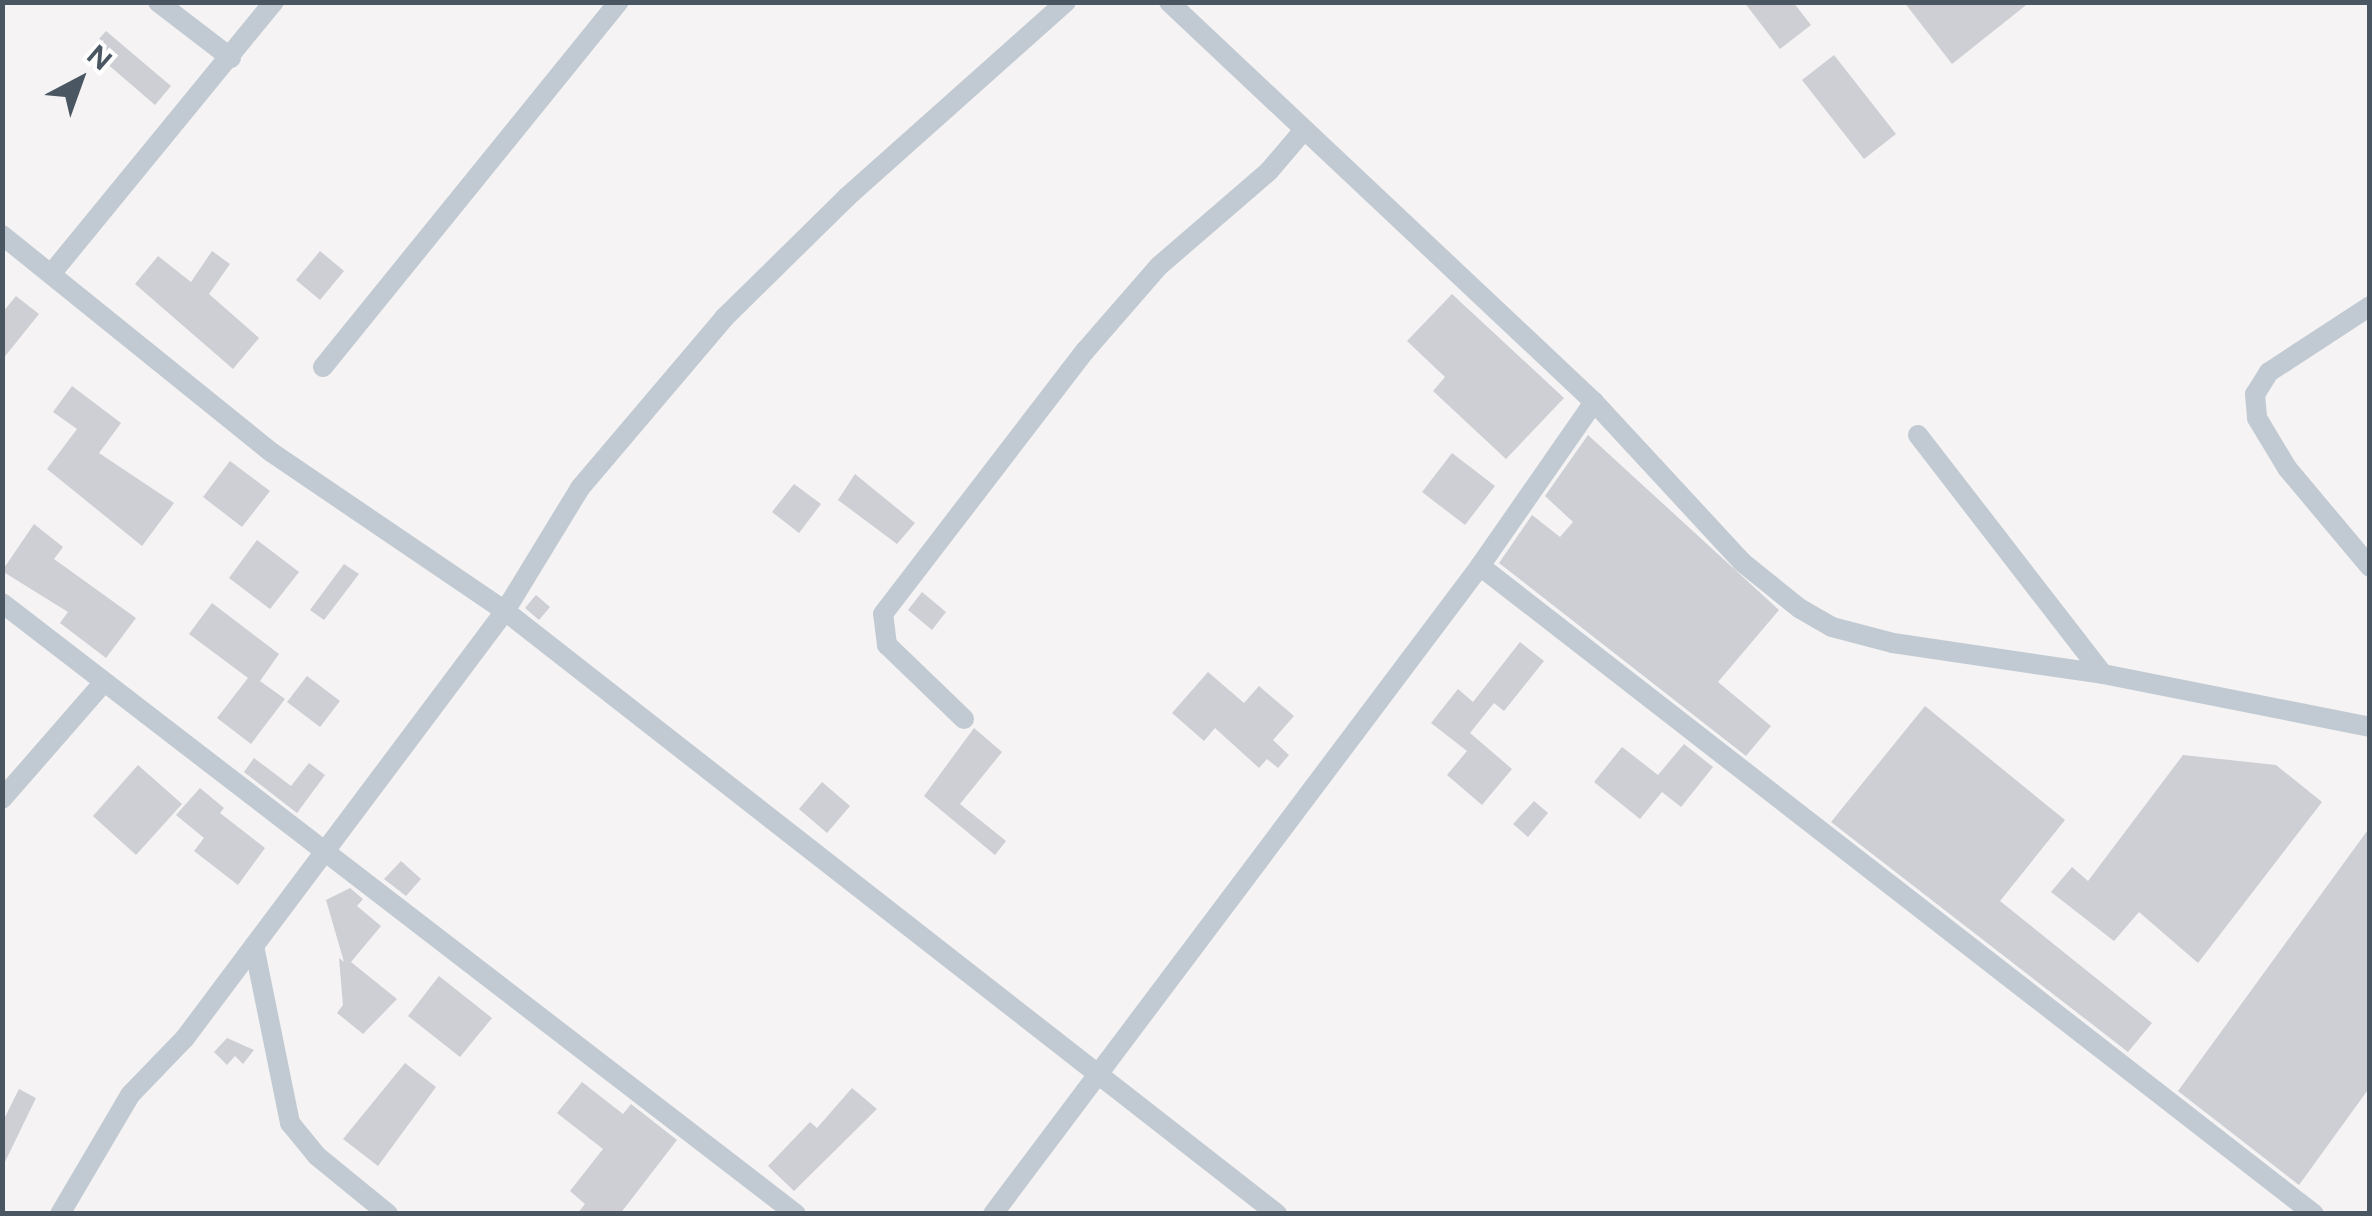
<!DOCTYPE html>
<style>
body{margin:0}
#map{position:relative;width:2372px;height:1216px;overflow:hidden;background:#f5f3f3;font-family:Figtree,sans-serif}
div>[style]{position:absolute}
.building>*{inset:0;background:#cdcfd5}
.minor>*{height:20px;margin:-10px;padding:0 10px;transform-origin:10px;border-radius:10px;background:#c1cad2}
span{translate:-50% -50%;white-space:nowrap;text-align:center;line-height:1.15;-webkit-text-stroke:8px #fff;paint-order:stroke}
.frame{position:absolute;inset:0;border:5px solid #4a5661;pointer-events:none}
.north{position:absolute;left:30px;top:30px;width:100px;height:100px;-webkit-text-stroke:8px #fff;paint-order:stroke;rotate:41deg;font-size:28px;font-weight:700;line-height:40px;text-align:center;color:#4a5661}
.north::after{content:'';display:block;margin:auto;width:35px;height:45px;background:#4a5661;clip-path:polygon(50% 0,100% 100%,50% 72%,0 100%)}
</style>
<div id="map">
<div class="building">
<div style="clip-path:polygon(1744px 2px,1793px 2px,1811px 25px,1780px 49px)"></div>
<div style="clip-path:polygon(1904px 2px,2030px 2px,1952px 64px)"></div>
<div style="clip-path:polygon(106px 31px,171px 86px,155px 105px,90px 49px)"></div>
<div style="clip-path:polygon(1834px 55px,1896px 134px,1864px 159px,1802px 80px)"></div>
<div style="clip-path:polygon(212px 251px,230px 264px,209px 294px,259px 338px,233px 369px,135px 284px,158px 256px,191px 282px)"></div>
<div style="clip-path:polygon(320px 251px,344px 271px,320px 300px,296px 280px)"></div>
<div style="clip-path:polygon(1452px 294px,1564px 398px,1506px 459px,1433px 391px,1445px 377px,1407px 341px)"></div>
<div style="clip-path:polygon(16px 296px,39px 314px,2px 360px,2px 313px)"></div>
<div style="clip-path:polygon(72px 386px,121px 423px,99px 453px,174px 503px,142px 546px,47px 469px,77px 429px,53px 412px)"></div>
<div style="clip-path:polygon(1588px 435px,1779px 610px,1718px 682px,1771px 726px,1746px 756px,1499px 563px,1532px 515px,1560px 537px,1573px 522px,1545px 496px)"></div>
<div style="clip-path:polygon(1452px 453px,1495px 486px,1465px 525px,1422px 492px)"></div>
<div style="clip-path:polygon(230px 461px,270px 491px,242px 527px,203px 497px)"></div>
<div style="clip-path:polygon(855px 474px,915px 523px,897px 544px,838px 500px)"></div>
<div style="clip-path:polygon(794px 484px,821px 504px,799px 533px,772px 512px)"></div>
<div style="clip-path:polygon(34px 524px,63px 547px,54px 559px,136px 618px,106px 658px,60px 623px,68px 612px,2px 571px)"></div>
<div style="clip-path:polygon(257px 540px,299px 572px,270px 609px,229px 578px)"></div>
<div style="clip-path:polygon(344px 564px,359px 574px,324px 620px,310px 610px)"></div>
<div style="clip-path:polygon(922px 592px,946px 612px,932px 630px,908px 610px)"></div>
<div style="clip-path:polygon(536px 595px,550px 607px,539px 620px,525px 608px)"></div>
<div style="clip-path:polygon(212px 603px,279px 654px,260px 681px,285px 699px,251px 744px,217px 718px,248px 678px,189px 634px)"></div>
<div style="clip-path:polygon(1520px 642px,1544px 661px,1504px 711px,1494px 703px,1470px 733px,1512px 769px,1482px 805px,1447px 775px,1467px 751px,1431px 723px,1458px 689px,1473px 702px)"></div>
<div style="clip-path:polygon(1208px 672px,1244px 703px,1259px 686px,1294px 716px,1273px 740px,1289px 755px,1278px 768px,1267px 759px,1259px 768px,1215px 728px,1204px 741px,1172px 713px)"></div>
<div style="clip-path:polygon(307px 676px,340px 701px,320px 727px,287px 702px)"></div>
<div style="clip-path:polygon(1925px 706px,2065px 820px,2000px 901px,2152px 1023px,2128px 1052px,1831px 822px)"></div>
<div style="clip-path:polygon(974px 728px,1002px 752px,960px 804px,1006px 841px,995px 855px,924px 796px)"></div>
<div style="clip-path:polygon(1684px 744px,1713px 767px,1681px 807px,1662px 792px,1640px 819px,1594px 782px,1622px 747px,1658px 775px)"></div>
<div style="clip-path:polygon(2183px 755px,2276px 765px,2322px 802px,2198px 963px,2139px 912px,2114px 941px,2051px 892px,2072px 867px,2088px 881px)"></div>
<div style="clip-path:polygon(254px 758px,291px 786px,309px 763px,325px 775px,297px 813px,244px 772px)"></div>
<div style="clip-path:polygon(138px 765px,182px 804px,136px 855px,93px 816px)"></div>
<div style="clip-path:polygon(822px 782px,850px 806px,827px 833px,799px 809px)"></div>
<div style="clip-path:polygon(200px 788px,224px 808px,220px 813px,265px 848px,238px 885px,194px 851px,204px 838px,176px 815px)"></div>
<div style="clip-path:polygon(1534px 801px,1548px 813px,1528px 837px,1513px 824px)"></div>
<div style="clip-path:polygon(2370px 827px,2370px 1087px,2299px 1185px,2178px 1091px)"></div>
<div style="clip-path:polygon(401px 861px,421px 879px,406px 896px,384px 879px)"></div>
<div style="clip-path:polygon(350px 888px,363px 899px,357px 906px,381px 926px,351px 962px,397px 999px,363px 1034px,337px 1013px,343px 1005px,339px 958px,344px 962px,326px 900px)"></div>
<div style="clip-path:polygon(439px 976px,492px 1018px,460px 1057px,408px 1016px)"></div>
<div style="clip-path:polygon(227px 1038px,254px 1050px,243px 1064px,235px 1056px,227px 1065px,214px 1052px)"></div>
<div style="clip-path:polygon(405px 1063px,436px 1087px,378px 1166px,343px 1139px)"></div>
<div style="clip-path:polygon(582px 1082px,623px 1114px,631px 1104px,677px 1140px,620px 1214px,577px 1214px,585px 1204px,570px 1191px,603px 1149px,557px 1113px)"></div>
<div style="clip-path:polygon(852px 1088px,877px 1109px,794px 1191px,768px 1166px,810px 1122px,817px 1128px)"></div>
<div style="clip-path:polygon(19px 1089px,36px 1098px,2px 1168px,2px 1123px)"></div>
</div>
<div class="minor">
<div style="left:158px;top:2px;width:92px;rotate:37.5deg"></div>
<div style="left:1169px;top:2px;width:584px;rotate:43.26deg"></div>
<div style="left:1594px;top:402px;width:218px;rotate:47.2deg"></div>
<div style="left:1742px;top:562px;width:73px;rotate:38.9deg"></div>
<div style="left:1799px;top:608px;width:38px;rotate:30deg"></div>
<div style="left:1832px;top:627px;width:63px;rotate:14.7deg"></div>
<div style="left:1893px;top:643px;width:212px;rotate:8.4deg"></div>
<div style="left:2103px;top:674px;width:272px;rotate:11.2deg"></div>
<div style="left:2px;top:235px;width:346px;rotate:38.9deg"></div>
<div style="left:271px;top:452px;width:283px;rotate:34.2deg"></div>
<div style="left:505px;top:611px;width:980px;rotate:37.99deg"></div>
<div style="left:51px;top:274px;width:352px;rotate:-50.7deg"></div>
<div style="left:2370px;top:306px;width:121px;rotate:146.8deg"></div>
<div style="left:2269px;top:372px;width:26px;rotate:122deg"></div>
<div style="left:2255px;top:394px;width:24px;rotate:85deg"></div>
<div style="left:2257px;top:418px;width:58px;rotate:59deg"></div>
<div style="left:2287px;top:468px;width:129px;rotate:50deg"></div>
<div style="left:323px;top:367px;width:470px;rotate:-51deg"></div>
<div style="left:1918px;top:435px;width:302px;rotate:52.3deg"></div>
<div style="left:1480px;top:566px;width:1056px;rotate:37.85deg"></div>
<div style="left:2px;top:603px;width:1002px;rotate:37.58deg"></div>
<div style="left:964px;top:719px;width:107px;rotate:-136.1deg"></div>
<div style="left:887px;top:645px;width:31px;rotate:-97deg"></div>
<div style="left:883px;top:614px;width:332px;rotate:-52.5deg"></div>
<div style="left:1085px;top:351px;width:113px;rotate:-49deg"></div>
<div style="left:1159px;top:266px;width:145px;rotate:-40.8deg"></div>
<div style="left:1269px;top:171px;width:52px;rotate:-49.6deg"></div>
<div style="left:2px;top:799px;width:155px;rotate:-48.9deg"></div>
<div style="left:254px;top:946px;width:181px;rotate:78.5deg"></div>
<div style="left:290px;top:1123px;width:43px;rotate:50.7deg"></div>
<div style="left:317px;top:1156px;width:92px;rotate:39.2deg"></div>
<div style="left:60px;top:1214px;width:138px;rotate:-59.5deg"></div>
<div style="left:130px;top:1095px;width:79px;rotate:-46deg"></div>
<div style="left:185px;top:1038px;width:534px;rotate:-53.15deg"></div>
<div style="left:505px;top:611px;width:144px;rotate:-58.6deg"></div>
<div style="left:580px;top:488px;width:223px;rotate:-49.7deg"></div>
<div style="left:724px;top:318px;width:173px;rotate:-44.5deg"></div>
<div style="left:847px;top:197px;width:293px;rotate:-41.7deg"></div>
<div style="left:993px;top:1214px;width:811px;rotate:-53.07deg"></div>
<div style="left:1480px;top:566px;width:200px;rotate:-55.2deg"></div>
</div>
<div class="frame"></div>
<div class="north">N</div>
</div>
